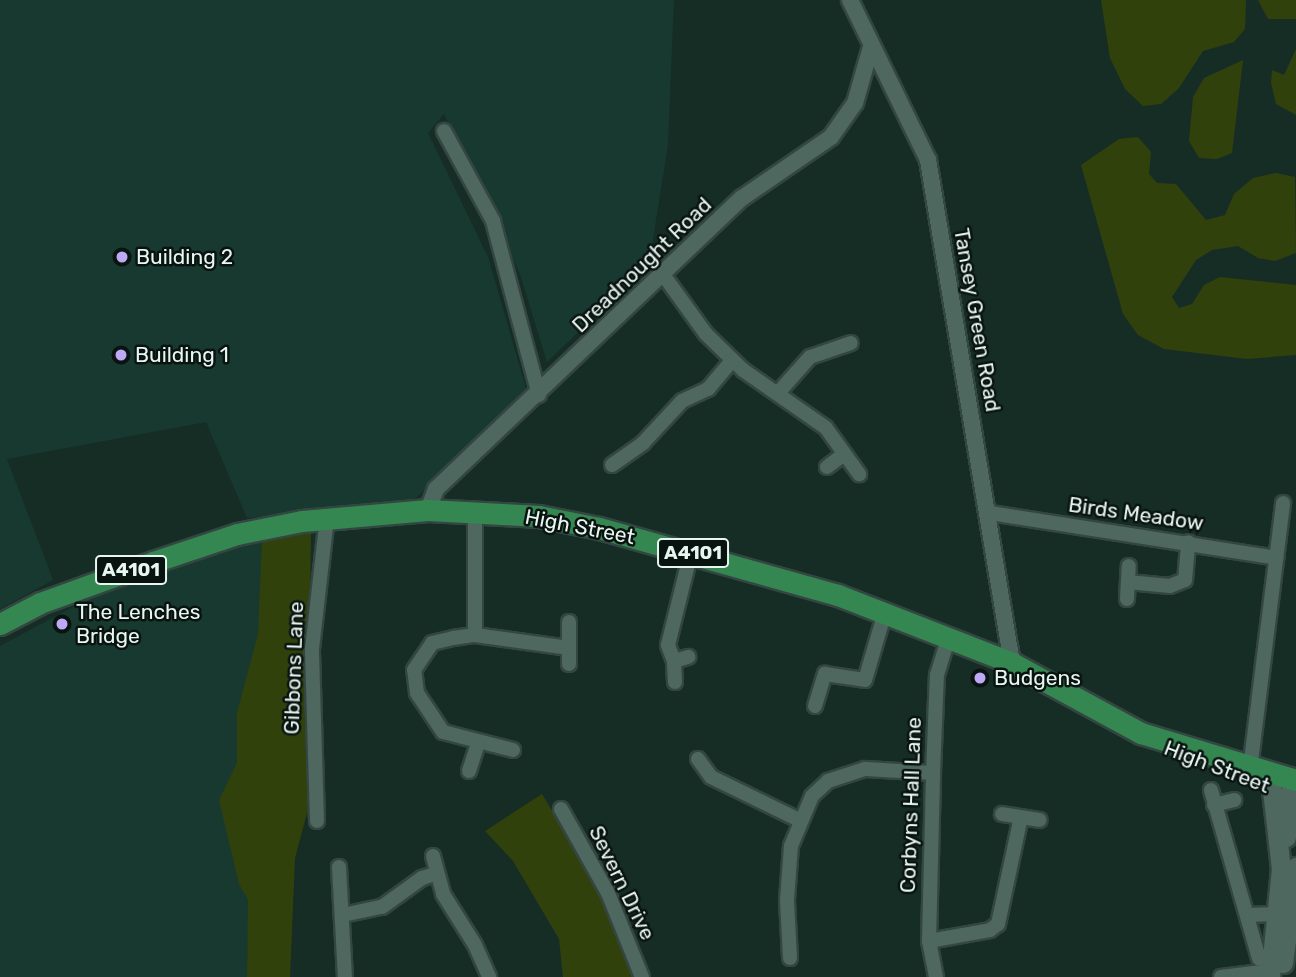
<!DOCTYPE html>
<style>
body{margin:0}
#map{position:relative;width:1296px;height:977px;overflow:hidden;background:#162d26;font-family:Rubik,sans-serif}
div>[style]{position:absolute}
.built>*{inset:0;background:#183930}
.green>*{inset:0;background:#31410c}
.roads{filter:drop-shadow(2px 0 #344641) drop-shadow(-2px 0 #344641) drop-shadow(0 2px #344641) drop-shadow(0 -2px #344641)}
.minor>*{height:14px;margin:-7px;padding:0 7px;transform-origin:7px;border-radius:7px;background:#4e675f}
.tertiary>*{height:16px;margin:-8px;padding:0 8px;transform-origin:8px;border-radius:8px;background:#4e675f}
.secondary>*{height:19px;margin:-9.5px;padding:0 9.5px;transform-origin:9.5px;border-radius:9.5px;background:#4e675f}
.primary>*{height:21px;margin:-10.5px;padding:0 10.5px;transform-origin:10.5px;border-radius:10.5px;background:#358752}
.dots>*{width:19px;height:19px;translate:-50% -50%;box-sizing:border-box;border:4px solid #091310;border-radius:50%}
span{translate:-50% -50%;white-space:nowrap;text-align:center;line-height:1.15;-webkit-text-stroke:5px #091310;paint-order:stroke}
.shield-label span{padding:2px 5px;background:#091310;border:2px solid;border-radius:5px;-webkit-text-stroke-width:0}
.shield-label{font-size:19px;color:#e8f6f1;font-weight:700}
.poi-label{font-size:21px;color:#e8f6f1}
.left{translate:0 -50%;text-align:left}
.street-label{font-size:21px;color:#e8f6f1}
</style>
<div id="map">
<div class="built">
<div style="clip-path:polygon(0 0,674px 0,668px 145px,649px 264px,547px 362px,520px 274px,444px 114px,428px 133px,488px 257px,526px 388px,415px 499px,247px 518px,206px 422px,7px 459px,53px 580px,0 609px)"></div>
<div style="clip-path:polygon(262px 538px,247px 977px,0 977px,0 646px,112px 586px)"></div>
</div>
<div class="green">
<div style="clip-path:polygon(1101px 0,1246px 0,1245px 29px,1234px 42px,1203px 51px,1179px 88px,1161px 104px,1143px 106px,1125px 89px,1110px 58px)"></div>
<div style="clip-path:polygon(1258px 0,1296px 0,1296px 19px,1268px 19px)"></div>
<div style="clip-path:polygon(1296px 49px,1296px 115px,1276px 104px,1271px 83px,1272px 70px,1284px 75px)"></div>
<div style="clip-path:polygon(1243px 60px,1232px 153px,1217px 159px,1199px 158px,1189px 141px,1193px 97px,1204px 78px)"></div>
<div style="clip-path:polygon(1138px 137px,1151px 152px,1149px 174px,1157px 183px,1176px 184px,1206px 220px,1225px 215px,1234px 194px,1253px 178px,1276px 173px,1295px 177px,1296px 253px,1275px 261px,1258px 258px,1238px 246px,1212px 250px,1196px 260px,1172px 297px,1179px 308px,1192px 304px,1204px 285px,1220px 277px,1296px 285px,1296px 355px,1247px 359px,1164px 349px,1138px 335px,1123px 314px,1081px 165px,1119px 139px)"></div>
<div style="clip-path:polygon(311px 533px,307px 813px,295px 858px,290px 977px,247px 977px,248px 900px,239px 884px,219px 800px,237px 763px,237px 713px,258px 634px,262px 538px)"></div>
<div style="clip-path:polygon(542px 794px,604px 895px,635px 977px,563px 977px,559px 939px,513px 861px,485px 831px)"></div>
</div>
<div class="roads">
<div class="minor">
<div style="left:444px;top:131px;width:102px;rotate:61.4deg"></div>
<div style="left:493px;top:221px;width:180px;rotate:75.2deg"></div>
<div style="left:662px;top:273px;width:75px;rotate:54.2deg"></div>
<div style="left:706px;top:334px;width:52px;rotate:44.2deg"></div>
<div style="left:743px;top:370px;width:101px;rotate:34.9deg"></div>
<div style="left:826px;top:428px;width:57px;rotate:54.3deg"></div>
<div style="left:778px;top:393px;width:48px;rotate:-48.4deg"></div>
<div style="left:810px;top:357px;width:43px;rotate:-18.9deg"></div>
<div style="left:612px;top:465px;width:38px;rotate:-35deg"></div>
<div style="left:643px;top:443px;width:57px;rotate:-47.1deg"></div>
<div style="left:682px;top:401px;width:29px;rotate:-25deg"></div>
<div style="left:708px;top:389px;width:38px;rotate:-50deg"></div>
<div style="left:827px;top:467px;width:21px;rotate:-37deg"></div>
<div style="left:475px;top:511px;width:124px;rotate:90deg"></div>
<div style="left:990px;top:513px;width:290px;rotate:8.9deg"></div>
<div style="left:1128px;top:582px;width:42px;rotate:5.4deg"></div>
<div style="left:1170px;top:586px;width:16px;rotate:-22deg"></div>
<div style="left:1185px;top:580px;width:38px;rotate:-85deg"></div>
<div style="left:1127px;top:599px;width:33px;rotate:-87deg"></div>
<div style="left:674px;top:661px;width:15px;rotate:-16deg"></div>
<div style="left:569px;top:664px;width:42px;rotate:-90deg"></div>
<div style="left:675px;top:682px;width:21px;rotate:-93deg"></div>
<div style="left:674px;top:661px;width:17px;rotate:-111deg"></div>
<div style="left:668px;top:645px;width:96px;rotate:-76.1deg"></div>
<div style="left:815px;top:706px;width:34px;rotate:-73deg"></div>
<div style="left:825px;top:674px;width:40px;rotate:8.5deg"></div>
<div style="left:865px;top:680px;width:71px;rotate:-73.6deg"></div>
<div style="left:513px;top:750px;width:72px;rotate:-165.6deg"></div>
<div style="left:443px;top:732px;width:47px;rotate:-123.7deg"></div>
<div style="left:417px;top:693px;width:23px;rotate:-97deg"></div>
<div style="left:414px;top:670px;width:32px;rotate:-56deg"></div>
<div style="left:432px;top:643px;width:22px;rotate:-13deg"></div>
<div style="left:453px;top:638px;width:22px;rotate:-8deg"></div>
<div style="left:475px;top:635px;width:95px;rotate:7.9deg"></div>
<div style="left:698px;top:759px;width:22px;rotate:54deg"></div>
<div style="left:711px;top:777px;width:98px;rotate:26deg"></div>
<div style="left:1250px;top:769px;width:268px;rotate:-82.9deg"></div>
<div style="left:469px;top:771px;width:29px;rotate:-72deg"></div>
<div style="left:1211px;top:790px;width:175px;rotate:74.1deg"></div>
<div style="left:1214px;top:805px;width:21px;rotate:-14deg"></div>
<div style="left:561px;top:809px;width:96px;rotate:60.8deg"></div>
<div style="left:608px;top:893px;width:91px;rotate:68deg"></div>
<div style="left:1002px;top:814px;width:38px;rotate:9deg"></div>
<div style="left:317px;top:821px;width:172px;rotate:-91.7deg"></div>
<div style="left:312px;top:649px;width:133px;rotate:-83.5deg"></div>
<div style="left:433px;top:856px;width:39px;rotate:75deg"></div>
<div style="left:443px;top:894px;width:60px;rotate:57.9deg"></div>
<div style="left:475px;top:945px;width:35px;rotate:66deg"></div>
<div style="left:339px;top:867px;width:110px;rotate:86.9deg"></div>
<div style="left:343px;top:915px;width:40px;rotate:-12deg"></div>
<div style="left:382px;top:907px;width:49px;rotate:-35.9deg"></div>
<div style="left:422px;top:878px;width:14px;rotate:-17deg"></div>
<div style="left:1247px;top:915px;width:29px;rotate:-2deg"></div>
<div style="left:929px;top:941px;width:62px;rotate:-10.2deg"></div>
<div style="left:990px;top:930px;width:10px;rotate:-37deg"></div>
<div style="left:998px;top:924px;width:109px;rotate:-77.9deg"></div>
<div style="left:790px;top:958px;width:58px;rotate:-93deg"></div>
<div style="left:787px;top:900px;width:54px;rotate:-85.8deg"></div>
<div style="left:791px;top:846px;width:54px;rotate:-67.2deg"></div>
<div style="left:812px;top:796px;width:22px;rotate:-43deg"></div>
<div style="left:828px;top:781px;width:39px;rotate:-18deg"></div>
<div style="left:865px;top:769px;width:68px;rotate:3.4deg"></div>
<div style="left:936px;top:977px;width:37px;rotate:-101deg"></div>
<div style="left:929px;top:941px;width:168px;rotate:-88.6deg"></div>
<div style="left:933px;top:773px;width:98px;rotate:-87.7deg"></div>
<div style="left:937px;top:675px;width:41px;rotate:-72.9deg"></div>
<div style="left:1221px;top:977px;width:49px;rotate:-7deg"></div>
</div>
<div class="tertiary">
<div style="left:850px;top:0;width:178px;rotate:64deg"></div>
<div style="left:928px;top:160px;width:510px;rotate:80.52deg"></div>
<div style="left:428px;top:510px;width:22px;rotate:-69deg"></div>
<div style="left:436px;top:489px;width:422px;rotate:-43.6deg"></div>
<div style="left:742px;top:198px;width:108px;rotate:-34.4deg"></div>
<div style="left:831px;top:137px;width:42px;rotate:-54.8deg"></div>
<div style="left:855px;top:103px;width:58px;rotate:-74.1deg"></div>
</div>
<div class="secondary">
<div style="left:1286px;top:837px;width:45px;rotate:-84.9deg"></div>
<div style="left:1290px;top:792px;width:9px;rotate:-49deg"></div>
<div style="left:1283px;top:963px;width:97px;rotate:-82.3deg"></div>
<div style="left:1270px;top:977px;width:109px;rotate:-84.2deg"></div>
<div style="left:1281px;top:869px;width:80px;rotate:-96.5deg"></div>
</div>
<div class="primary">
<div style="left:0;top:624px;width:45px;rotate:-27.7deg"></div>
<div style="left:40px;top:603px;width:120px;rotate:-19.9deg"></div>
<div style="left:153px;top:562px;width:89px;rotate:-18.4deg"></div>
<div style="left:237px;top:534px;width:66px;rotate:-11.3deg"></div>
<div style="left:302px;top:521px;width:126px;rotate:-5deg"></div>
<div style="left:428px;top:510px;width:111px;rotate:3.1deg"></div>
<div style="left:539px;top:516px;width:61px;rotate:11.3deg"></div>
<div style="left:599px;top:528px;width:248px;rotate:15.7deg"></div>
<div style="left:838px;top:595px;width:187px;rotate:21.3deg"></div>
<div style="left:1012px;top:663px;width:147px;rotate:28.5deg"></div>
<div style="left:1141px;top:733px;width:162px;rotate:16.9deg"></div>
</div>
</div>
<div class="dots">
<div style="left:122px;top:257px;background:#bda9f5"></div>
<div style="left:121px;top:355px;background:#bda9f5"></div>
<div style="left:62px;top:624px;background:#bda9f5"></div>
<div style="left:980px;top:678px;background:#bda9f5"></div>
</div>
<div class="shield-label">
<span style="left:693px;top:553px">A4101</span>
<span style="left:131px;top:570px">A4101</span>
</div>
<div class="poi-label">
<span class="left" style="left:136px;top:257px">Building 2</span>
<span class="left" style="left:135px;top:355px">Building 1</span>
<span class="left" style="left:76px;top:624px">The Lenches<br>Bridge</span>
<span class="left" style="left:994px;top:678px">Budgens</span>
</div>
<div class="street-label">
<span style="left:642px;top:265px;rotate:-44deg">Dreadnought Road</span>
<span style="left:977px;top:320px;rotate:80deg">Tansey Green Road</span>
<span style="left:1136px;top:514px;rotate:8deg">Birds Meadow</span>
<span style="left:580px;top:527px;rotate:11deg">High Street</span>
<span style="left:294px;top:668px;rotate:-88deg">Gibbons Lane</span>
<span style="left:1217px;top:767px;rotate:21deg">High Street</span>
<span style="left:911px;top:805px;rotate:-88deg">Corbyns Hall Lane</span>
<span style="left:622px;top:883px;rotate:64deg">Severn Drive</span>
</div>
</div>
